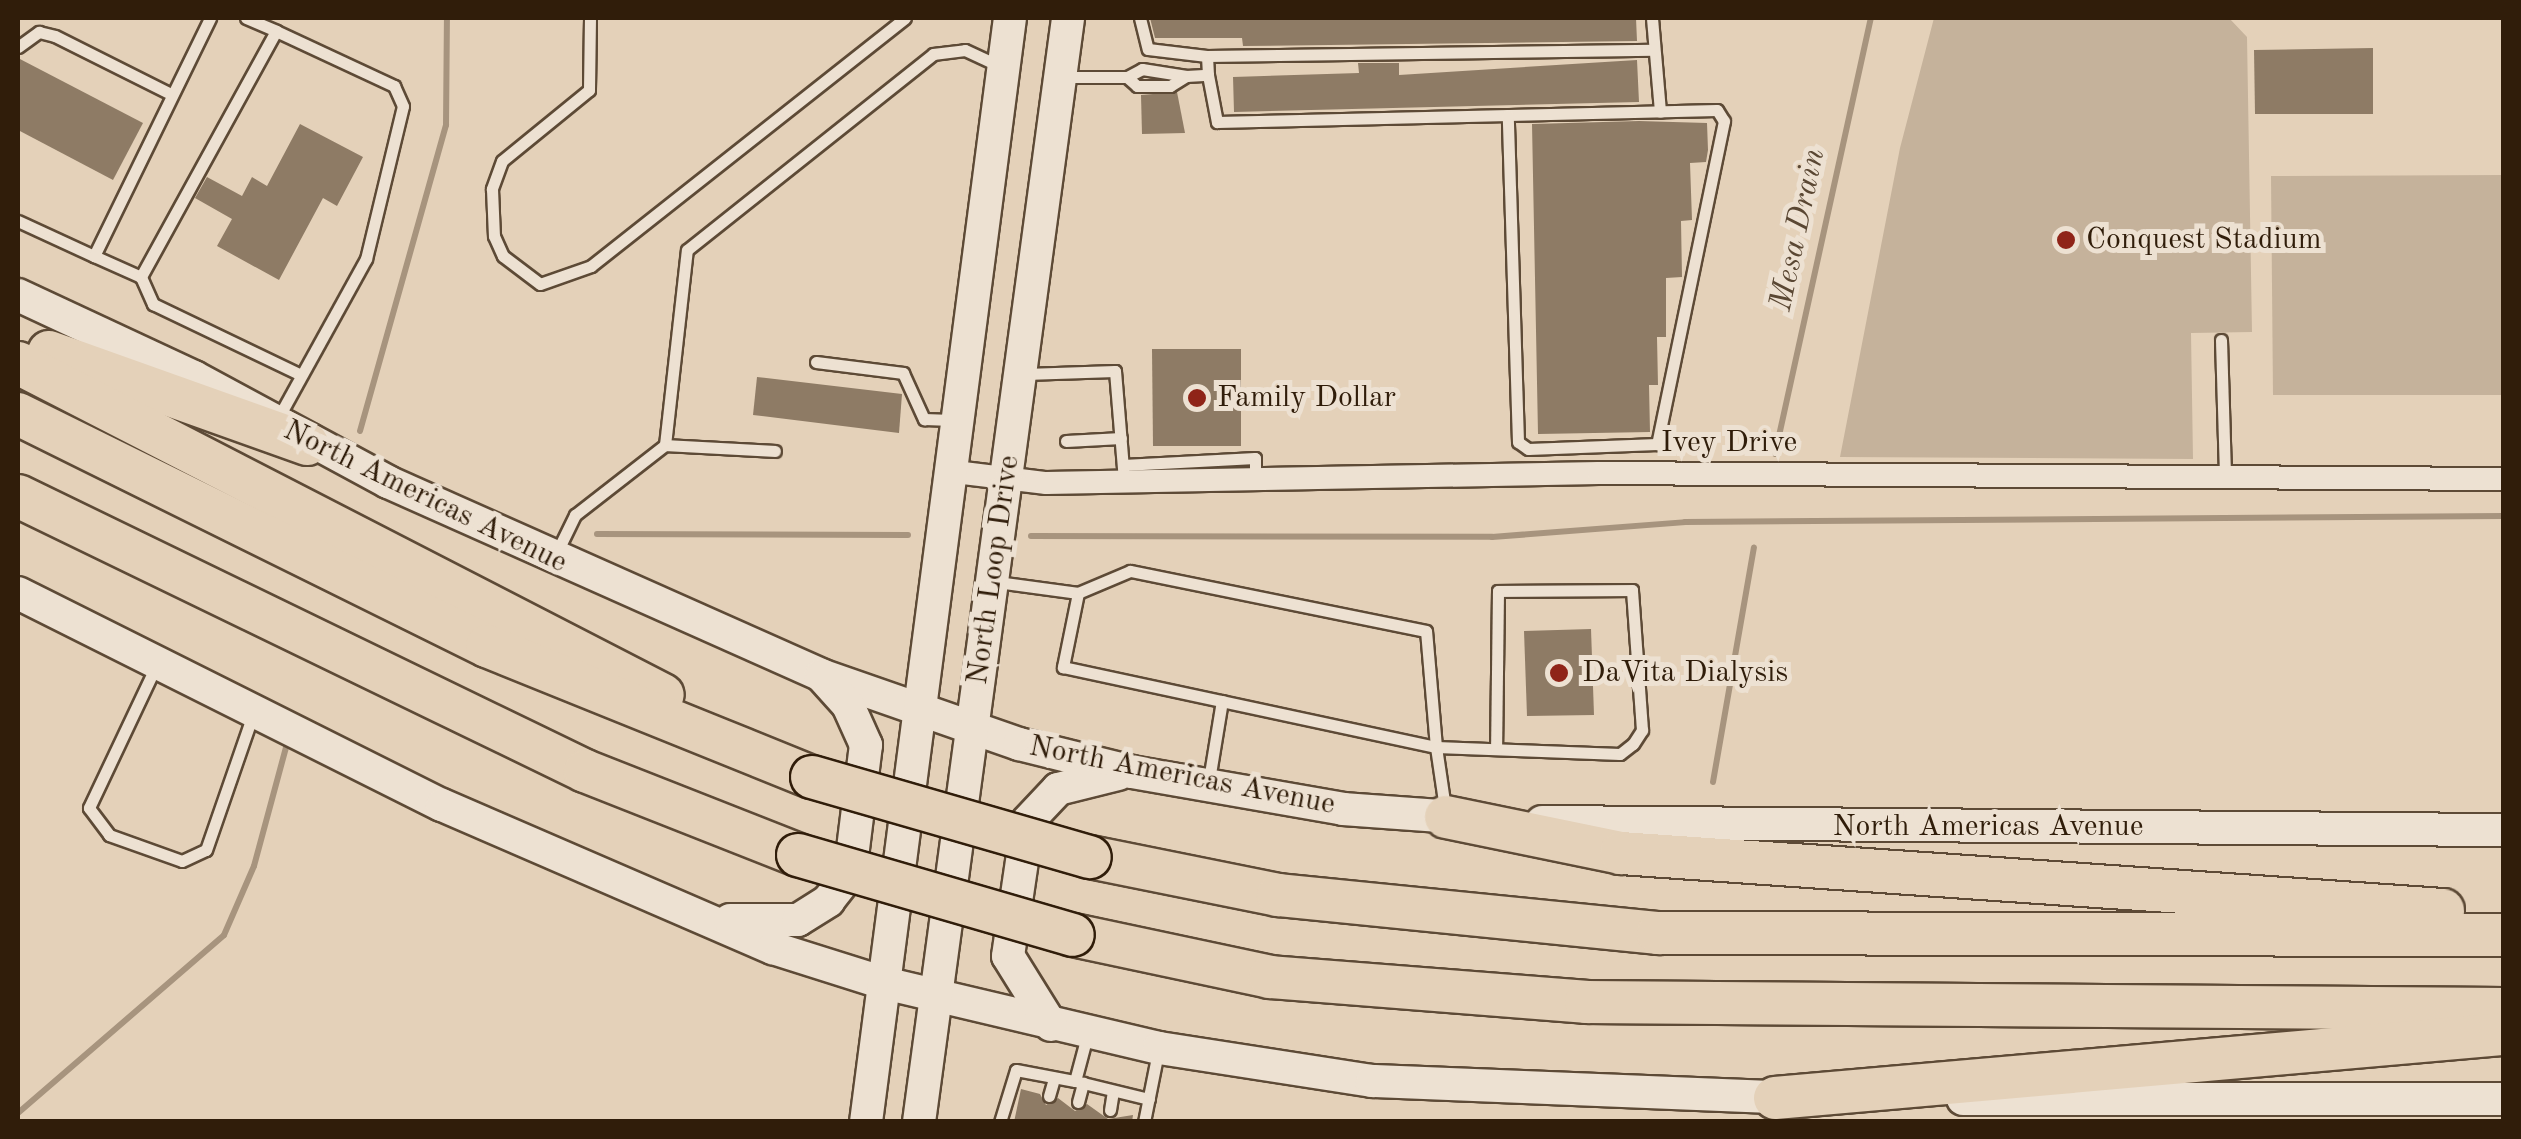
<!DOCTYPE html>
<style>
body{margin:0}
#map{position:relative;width:2521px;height:1139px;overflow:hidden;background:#e4d1b9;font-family:"Old Standard TT",serif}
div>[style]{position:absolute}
.green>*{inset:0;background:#c5b29b}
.stream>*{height:6px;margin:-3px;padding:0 3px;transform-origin:3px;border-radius:3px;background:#a7947e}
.building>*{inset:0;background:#8e7b65}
.roads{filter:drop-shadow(2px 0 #5d4a36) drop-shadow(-2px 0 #5d4a36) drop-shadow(0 2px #5d4a36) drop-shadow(0 -2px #5d4a36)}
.lane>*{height:11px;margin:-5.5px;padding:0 5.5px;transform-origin:5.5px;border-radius:5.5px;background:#ede1d2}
.street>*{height:22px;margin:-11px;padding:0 11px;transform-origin:11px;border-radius:11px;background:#ede1d2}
.secondary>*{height:32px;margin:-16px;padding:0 16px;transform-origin:16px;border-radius:16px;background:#ede1d2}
.highway>*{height:42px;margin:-21px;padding:0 21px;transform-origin:21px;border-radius:21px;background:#e4d1b9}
.bridges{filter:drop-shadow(2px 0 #301d0a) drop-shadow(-2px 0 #301d0a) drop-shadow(0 2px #301d0a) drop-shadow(0 -2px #301d0a)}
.highway-bridge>*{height:42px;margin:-21px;padding:0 21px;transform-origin:21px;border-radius:21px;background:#e4d1b9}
.dots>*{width:28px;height:28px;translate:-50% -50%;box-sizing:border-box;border:5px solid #ede1d2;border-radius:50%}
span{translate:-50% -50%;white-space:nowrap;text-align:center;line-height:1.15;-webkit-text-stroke:10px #ede1d2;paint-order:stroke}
.poi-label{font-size:30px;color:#301d0a}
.left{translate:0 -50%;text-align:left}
.street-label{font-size:30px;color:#301d0a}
.water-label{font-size:32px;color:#5a4733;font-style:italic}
.frame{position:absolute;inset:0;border:20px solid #301d0a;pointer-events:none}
</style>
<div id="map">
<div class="green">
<div style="clip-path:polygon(1934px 18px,2229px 18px,2247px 37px,2252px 332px,2191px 333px,2193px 459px,1840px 457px,1900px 148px)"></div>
<div style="clip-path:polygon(2503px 175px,2503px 395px,2273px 395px,2271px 176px)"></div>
</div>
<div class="stream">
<div style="left:360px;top:431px;width:318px;rotate:-74.3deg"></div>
<div style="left:446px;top:125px;width:107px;rotate:-89.5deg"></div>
<div style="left:1775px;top:454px;width:446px;rotate:-77.6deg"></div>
<div style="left:597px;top:534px;width:311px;rotate:0.2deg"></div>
<div style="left:1031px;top:536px;width:461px;rotate:0.1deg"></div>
<div style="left:1492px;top:537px;width:194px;rotate:-4.4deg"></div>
<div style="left:1685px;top:522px;width:819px;rotate:-0.42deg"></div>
<div style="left:1713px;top:782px;width:238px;rotate:-80.1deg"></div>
<div style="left:18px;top:1113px;width:272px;rotate:-40.8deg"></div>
<div style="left:224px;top:935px;width:75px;rotate:-66.5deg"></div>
<div style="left:254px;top:866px;width:126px;rotate:-74.9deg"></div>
</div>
<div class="building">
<div style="clip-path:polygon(1150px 18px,1636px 18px,1637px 41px,1243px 46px,1242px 38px,1155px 38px)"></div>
<div style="clip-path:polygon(2373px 48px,2373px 114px,2255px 114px,2254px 50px)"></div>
<div style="clip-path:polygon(18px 58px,143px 123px,113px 180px,18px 130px)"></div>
<div style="clip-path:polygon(1637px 60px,1639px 102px,1234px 112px,1233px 77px,1359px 73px,1358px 63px,1399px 63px,1399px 75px)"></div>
<div style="clip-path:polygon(1177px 92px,1185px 133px,1142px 134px,1141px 95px)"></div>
<div style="clip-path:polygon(1639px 121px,1707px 123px,1708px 150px,1706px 162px,1690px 163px,1692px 220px,1681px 221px,1682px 277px,1666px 278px,1666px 337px,1657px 337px,1658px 385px,1649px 385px,1650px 432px,1538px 434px,1532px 124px)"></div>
<div style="clip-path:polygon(300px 124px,363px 157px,337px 206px,323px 198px,279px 280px,217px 246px,232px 219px,195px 198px,207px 177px,242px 196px,252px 177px,267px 186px)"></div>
<div style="clip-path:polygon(1152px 349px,1241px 349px,1241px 446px,1153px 446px)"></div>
<div style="clip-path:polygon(757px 377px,902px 394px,899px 433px,753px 415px)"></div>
<div style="clip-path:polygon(1591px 629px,1594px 715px,1527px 716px,1524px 631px)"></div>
<div style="clip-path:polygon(1021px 1089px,1040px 1094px,1046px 1105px,1058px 1098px,1075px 1111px,1087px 1104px,1108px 1119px,1133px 1115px,1132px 1122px,1014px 1122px)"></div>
</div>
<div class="roads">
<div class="lane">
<div style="left:246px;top:18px;width:33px;rotate:23deg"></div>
<div style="left:590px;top:18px;width:72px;rotate:90.8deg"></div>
<div style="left:589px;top:90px;width:112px;rotate:140.8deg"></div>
<div style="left:502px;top:161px;width:30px;rotate:110deg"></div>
<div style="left:492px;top:189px;width:47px;rotate:87.6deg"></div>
<div style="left:494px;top:236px;width:22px;rotate:66deg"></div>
<div style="left:503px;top:256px;width:46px;rotate:37.1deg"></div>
<div style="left:540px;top:284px;width:54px;rotate:-19.4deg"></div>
<div style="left:591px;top:266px;width:400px;rotate:-38.3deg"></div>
<div style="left:1140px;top:18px;width:32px;rotate:76deg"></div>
<div style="left:1148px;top:49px;width:59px;rotate:6.8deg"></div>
<div style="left:1652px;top:18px;width:94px;rotate:85.1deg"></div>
<div style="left:18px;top:47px;width:26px;rotate:-36deg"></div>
<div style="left:39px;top:32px;width:16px;rotate:14deg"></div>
<div style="left:55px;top:36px;width:127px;rotate:26.6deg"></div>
<div style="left:1208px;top:75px;width:19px;rotate:-93deg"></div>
<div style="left:1207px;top:56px;width:447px;rotate:-0.8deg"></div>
<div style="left:1186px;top:76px;width:22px;rotate:-3deg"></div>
<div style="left:1208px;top:75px;width:48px;rotate:79.2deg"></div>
<div style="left:1217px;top:122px;width:500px;rotate:-1.37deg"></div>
<div style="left:1717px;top:110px;width:13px;rotate:58deg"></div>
<div style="left:1724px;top:121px;width:330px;rotate:101.7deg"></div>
<div style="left:1657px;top:444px;width:129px;rotate:177.8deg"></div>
<div style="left:1528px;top:449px;width:12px;rotate:-145deg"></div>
<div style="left:1518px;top:442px;width:327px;rotate:-91.8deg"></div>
<div style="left:1064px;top:77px;width:63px"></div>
<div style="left:1127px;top:77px;width:17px;rotate:-28deg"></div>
<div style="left:1142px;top:69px;width:45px;rotate:9deg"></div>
<div style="left:1186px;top:76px;width:19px;rotate:148deg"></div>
<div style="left:1170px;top:86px;width:33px;rotate:180deg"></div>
<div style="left:1137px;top:86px;width:13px;rotate:-138deg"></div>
<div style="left:18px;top:221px;width:84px;rotate:24.7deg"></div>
<div style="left:94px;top:256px;width:265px;rotate:-64deg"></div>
<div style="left:94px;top:256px;width:51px;rotate:24.1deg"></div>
<div style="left:2221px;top:340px;width:137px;rotate:88.3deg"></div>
<div style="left:816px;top:362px;width:88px;rotate:7.2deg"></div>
<div style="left:903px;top:373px;width:51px;rotate:65.5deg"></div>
<div style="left:924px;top:419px;width:28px;rotate:2deg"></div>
<div style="left:1025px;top:374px;width:90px;rotate:-1.9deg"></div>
<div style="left:1115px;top:371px;width:110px;rotate:85.3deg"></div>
<div style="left:277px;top:420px;width:184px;rotate:-61.1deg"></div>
<div style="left:366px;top:259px;width:157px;rotate:-76.4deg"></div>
<div style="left:403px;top:106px;width:22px;rotate:-114deg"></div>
<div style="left:394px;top:86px;width:130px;rotate:-155deg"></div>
<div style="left:276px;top:31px;width:281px;rotate:118.8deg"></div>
<div style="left:141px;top:277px;width:30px;rotate:66deg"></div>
<div style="left:153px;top:304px;width:164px;rotate:25.6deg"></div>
<div style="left:1066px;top:441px;width:55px;rotate:-3.1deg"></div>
<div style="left:665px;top:445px;width:196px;rotate:-83.6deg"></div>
<div style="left:687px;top:250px;width:315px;rotate:-38.5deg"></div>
<div style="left:933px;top:54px;width:32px;rotate:-7deg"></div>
<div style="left:965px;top:50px;width:38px;rotate:25deg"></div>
<div style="left:1123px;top:465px;width:132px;rotate:-3deg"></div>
<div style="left:1255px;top:458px;width:21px;rotate:90deg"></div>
<div style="left:555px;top:556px;width:46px;rotate:-64deg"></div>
<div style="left:575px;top:515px;width:114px;rotate:-37.9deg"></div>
<div style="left:665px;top:445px;width:110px;rotate:3.1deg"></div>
<div style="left:997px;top:582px;width:82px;rotate:7.7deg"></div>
<div style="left:1078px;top:593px;width:76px;rotate:101.5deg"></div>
<div style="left:1063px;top:667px;width:381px;rotate:12.1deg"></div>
<div style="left:1436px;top:747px;width:116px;rotate:-94.9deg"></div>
<div style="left:1426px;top:631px;width:302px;rotate:-168.5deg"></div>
<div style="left:1130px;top:571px;width:56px;rotate:157.1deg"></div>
<div style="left:156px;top:666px;width:157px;rotate:115.3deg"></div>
<div style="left:89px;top:808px;width:34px;rotate:53deg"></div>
<div style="left:109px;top:835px;width:77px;rotate:19.6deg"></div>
<div style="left:182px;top:861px;width:26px;rotate:-25deg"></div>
<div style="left:206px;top:850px;width:144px;rotate:-70.9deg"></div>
<div style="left:1209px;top:780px;width:80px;rotate:-80.7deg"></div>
<div style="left:1445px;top:808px;width:62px;rotate:-98.4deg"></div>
<div style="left:1436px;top:747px;width:184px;rotate:2.2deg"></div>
<div style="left:1620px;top:754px;width:16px;rotate:-38deg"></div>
<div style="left:1633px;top:744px;width:17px;rotate:-57deg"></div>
<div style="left:1642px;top:730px;width:140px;rotate:-94.1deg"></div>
<div style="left:1632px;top:590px;width:134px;rotate:179.6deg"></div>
<div style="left:1498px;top:591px;width:158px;rotate:90.7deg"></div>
<div style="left:1075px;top:1081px;width:76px;rotate:13.7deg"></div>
<div style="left:1049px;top:1096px;width:19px;rotate:-74deg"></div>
<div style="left:1078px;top:1102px;width:20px;rotate:-75deg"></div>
<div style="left:1110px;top:1110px;width:19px;rotate:-81deg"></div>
<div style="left:1000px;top:1122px;width:54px;rotate:-72.9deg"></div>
<div style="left:1016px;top:1070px;width:60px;rotate:10.6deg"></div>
<div style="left:1075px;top:1081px;width:47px;rotate:-75.1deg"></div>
<div style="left:1144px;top:1122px;width:71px;rotate:-78.7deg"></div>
</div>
<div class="street">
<div style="left:955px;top:472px;width:92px;rotate:6.9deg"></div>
<div style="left:1046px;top:483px;width:553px;rotate:-1.04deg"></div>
<div style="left:1599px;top:473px;width:905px;rotate:0.38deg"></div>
</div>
<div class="secondary">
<div style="left:18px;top:295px;width:194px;rotate:25deg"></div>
<div style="left:194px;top:377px;width:221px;rotate:28.4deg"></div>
<div style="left:388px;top:482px;width:474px;rotate:24deg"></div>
<div style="left:821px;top:675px;width:210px;rotate:19.2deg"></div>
<div style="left:1019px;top:744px;width:116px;rotate:13.9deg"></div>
<div style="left:1132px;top:772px;width:214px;rotate:9.9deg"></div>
<div style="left:1343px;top:809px;width:125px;rotate:4.1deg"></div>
<div style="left:18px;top:593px;width:474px;rotate:26.6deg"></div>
<div style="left:442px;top:805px;width:361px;rotate:23.4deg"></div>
<div style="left:773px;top:948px;width:116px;rotate:17.5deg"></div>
<div style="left:884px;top:983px;width:283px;rotate:13.3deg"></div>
<div style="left:1159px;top:1048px;width:216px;rotate:8.8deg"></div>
<div style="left:1372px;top:1081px;width:427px;rotate:2.3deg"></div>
<div style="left:1542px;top:822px;width:962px;rotate:0.48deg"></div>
<div style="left:730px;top:920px;width:68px"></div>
<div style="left:798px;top:920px;width:36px;rotate:-32deg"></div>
<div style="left:828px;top:901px;width:36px;rotate:-52deg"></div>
<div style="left:850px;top:873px;width:129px;rotate:-82.9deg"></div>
<div style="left:866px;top:745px;width:44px;rotate:-114.2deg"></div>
<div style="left:848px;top:705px;width:38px;rotate:-132deg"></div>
<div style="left:1051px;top:1025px;width:81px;rotate:-121.9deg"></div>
<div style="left:1008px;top:956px;width:136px;rotate:-81.6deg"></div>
<div style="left:1028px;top:821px;width:44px;rotate:-46.8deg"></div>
<div style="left:1058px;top:789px;width:62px;rotate:-14deg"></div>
<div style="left:1963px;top:1099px;width:541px"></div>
<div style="left:866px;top:1122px;width:1113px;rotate:-82.57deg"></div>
<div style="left:919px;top:1122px;width:1114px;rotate:-82.31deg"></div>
</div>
<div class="highway">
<div style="left:49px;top:352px;width:274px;rotate:19.6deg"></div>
<div style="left:18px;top:363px;width:725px;rotate:27.24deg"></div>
<div style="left:18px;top:414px;width:523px;rotate:26.32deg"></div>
<div style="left:487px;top:646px;width:350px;rotate:22deg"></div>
<div style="left:18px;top:496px;width:630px;rotate:25.87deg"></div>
<div style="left:585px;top:771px;width:229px;rotate:21.5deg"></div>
<div style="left:1446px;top:817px;width:179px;rotate:11.6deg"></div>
<div style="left:1621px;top:853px;width:824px;rotate:3.97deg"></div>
<div style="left:1090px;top:857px;width:192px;rotate:11.4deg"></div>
<div style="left:1278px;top:895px;width:382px;rotate:5.7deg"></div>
<div style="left:1658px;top:933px;width:846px;rotate:0.14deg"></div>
<div style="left:1073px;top:935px;width:201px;rotate:12deg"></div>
<div style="left:1270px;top:977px;width:317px;rotate:4.5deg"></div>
<div style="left:1586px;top:1002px;width:918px;rotate:0.44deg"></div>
<div style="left:1775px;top:1098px;width:732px;rotate:-5.02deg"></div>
</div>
</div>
<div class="bridges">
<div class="highway-bridge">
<div style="left:812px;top:777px;width:289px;rotate:16.1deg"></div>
<div style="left:798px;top:855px;width:286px;rotate:16.2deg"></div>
</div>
</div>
<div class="dots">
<div style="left:2066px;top:240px;background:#8f2418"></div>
<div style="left:1197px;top:398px;background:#8f2418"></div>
<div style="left:1559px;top:673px;background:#8f2418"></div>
</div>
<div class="poi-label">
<span class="left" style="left:2086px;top:240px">Conquest Stadium</span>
<span class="left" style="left:1217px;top:398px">Family Dollar</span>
<span class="left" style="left:1582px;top:673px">DaVita Dialysis</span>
</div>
<div class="street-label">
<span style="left:1729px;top:443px">Ivey Drive</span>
<span style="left:425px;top:497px;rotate:26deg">North Americas Avenue</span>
<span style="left:994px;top:570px;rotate:-82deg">North Loop Drive</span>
<span style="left:1182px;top:776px;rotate:11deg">North Americas Avenue</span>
<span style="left:1988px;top:827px">North Americas Avenue</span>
</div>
<div class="water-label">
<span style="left:1799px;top:230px;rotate:-78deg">Mesa Drain</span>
</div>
<div class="frame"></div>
</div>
